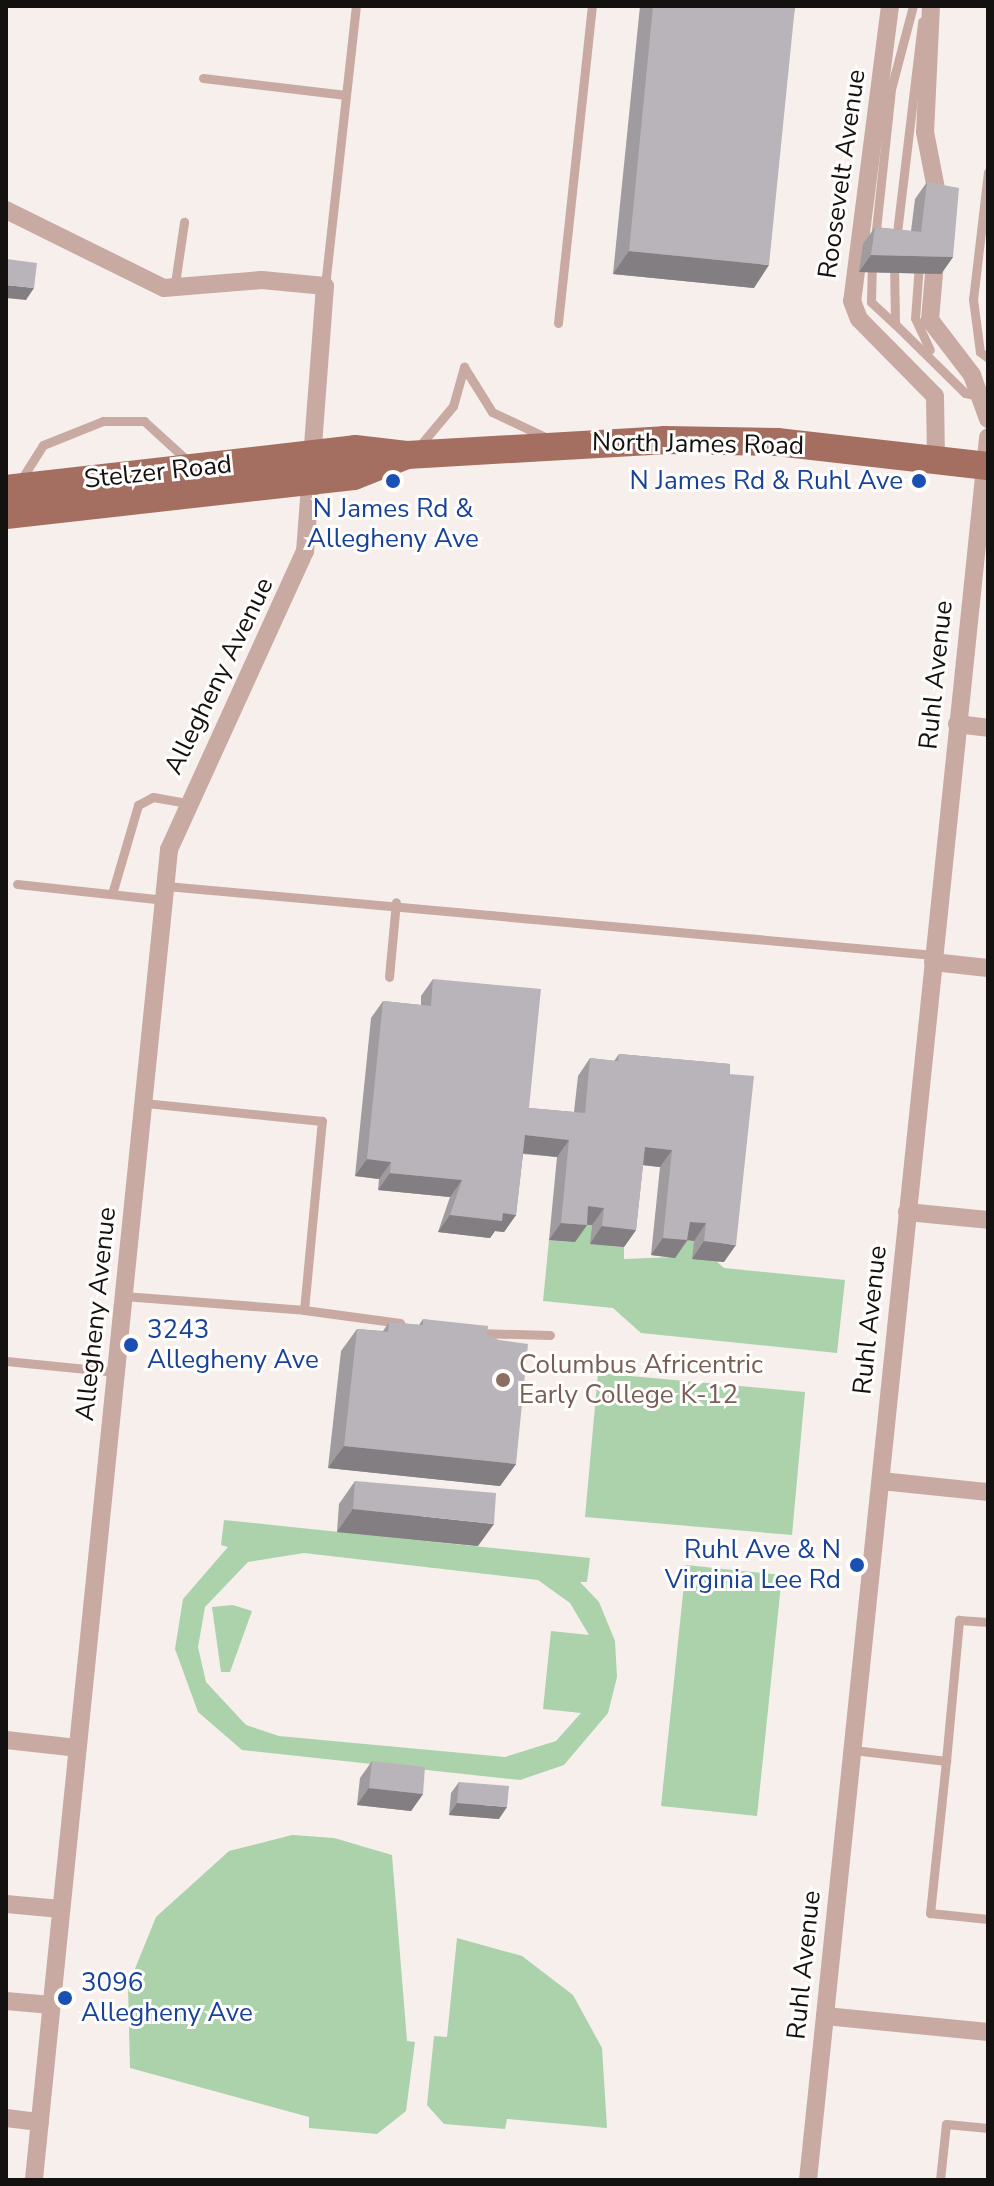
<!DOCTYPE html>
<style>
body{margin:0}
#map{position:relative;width:994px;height:2186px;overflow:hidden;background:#f6efeb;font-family:"Nunito Sans",sans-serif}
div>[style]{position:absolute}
.green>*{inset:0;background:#abd2ab}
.lane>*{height:9px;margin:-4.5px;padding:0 4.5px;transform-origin:4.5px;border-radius:4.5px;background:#c9aaa2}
.street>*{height:18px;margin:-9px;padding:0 9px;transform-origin:9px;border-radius:9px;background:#c9aaa2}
.primary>*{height:28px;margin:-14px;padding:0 14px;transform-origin:14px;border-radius:14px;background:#a46e61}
.wall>*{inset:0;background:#9f9b9f}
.shaded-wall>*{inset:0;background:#827e82}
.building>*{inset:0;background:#b9b4b9}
.dots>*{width:22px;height:22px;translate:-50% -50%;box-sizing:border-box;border:4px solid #fffefd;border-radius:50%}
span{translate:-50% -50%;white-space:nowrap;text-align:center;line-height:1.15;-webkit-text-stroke:6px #fffefd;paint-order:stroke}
.street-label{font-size:26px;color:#141211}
.transit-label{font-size:26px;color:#164399}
.right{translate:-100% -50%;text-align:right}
.left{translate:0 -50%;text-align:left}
.education-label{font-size:26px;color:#785e54}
.frame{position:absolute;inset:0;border:8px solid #141211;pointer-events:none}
</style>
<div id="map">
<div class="green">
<div style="clip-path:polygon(576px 1224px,592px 1225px,591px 1244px,624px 1247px,624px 1259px,675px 1257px,677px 1239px,694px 1241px,724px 1268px,845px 1280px,837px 1353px,641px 1333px,613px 1308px,543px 1301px,549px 1240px,574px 1242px)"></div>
<div style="clip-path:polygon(598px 1373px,805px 1392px,792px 1535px,585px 1517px)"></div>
<div style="clip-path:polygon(evenodd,224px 1520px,590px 1558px,587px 1582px,580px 1582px,599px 1602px,615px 1641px,617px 1677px,608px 1713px,564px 1765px,520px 1780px,242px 1750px,198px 1712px,175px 1649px,183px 1599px,228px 1547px,221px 1545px,224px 1520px,304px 1553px,538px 1580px,570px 1603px,589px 1635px,551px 1631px,543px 1709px,581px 1713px,556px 1741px,505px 1757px,279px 1736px,246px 1725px,206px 1682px,198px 1647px,205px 1607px,248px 1562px,304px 1553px)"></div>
<div style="clip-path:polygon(686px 1565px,782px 1575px,757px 1816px,661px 1806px)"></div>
<div style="clip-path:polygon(233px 1605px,252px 1611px,230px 1672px,221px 1672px,212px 1607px)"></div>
<div style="clip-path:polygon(292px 1835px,334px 1838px,392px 1855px,407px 2041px,415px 2042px,406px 2111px,377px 2134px,309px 2128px,309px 2117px,130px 2068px,128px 1986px,156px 1917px,229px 1851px)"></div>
<div style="clip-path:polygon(457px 1938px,522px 1956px,573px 1995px,602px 2048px,607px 2128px,507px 2119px,505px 2129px,444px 2124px,427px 2105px,434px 2036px,447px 2037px)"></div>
</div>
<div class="lane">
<div style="left:203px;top:78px;width:144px;rotate:6.8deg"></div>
<div style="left:988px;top:172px;width:128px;rotate:96.7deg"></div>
<div style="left:973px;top:299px;width:53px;rotate:82.5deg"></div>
<div style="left:980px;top:352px;width:10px;rotate:37deg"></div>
<div style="left:875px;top:239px;width:151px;rotate:-83.9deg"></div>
<div style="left:891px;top:89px;width:86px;rotate:-75.2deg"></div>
<div style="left:896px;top:241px;width:221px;rotate:-83.2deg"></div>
<div style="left:872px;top:261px;width:41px;rotate:91.4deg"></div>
<div style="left:871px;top:302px;width:33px;rotate:43deg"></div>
<div style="left:894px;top:264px;width:60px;rotate:89deg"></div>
<div style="left:895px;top:324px;width:98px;rotate:44.6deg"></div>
<div style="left:965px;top:393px;width:14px;rotate:12deg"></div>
<div style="left:919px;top:264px;width:54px;rotate:94.2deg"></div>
<div style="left:915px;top:318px;width:35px;rotate:65deg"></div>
<div style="left:325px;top:286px;width:282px;rotate:-83.7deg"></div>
<div style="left:174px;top:290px;width:69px;rotate:-81.6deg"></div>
<div style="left:558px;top:323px;width:319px;rotate:-83.9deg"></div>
<div style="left:464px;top:367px;width:53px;rotate:58.1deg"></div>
<div style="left:492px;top:412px;width:63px;rotate:25.3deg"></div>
<div style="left:417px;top:449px;width:56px;rotate:-50.1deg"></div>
<div style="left:453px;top:406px;width:41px;rotate:-74.2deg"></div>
<div style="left:19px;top:483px;width:45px;rotate:-57.7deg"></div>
<div style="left:43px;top:445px;width:65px;rotate:-21.8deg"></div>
<div style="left:103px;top:421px;width:41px"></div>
<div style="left:144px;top:421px;width:61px;rotate:42.3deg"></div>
<div style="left:17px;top:884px;width:149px;rotate:6.2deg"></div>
<div style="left:166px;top:886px;width:771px;rotate:5.13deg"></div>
<div style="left:112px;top:894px;width:93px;rotate:-73.7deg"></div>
<div style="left:138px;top:805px;width:17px;rotate:-28deg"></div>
<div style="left:153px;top:797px;width:35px;rotate:10deg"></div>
<div style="left:389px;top:977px;width:75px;rotate:-84.7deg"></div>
<div style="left:124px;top:1296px;width:181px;rotate:4.4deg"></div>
<div style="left:304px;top:1310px;width:190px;rotate:-84.6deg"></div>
<div style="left:322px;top:1121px;width:177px;rotate:-174.2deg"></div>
<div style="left:304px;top:1310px;width:97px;rotate:7.7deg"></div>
<div style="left:478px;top:1333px;width:72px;rotate:1.6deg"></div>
<div style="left:6px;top:1361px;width:111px;rotate:5.7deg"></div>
<div style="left:853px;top:1750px;width:94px;rotate:6.7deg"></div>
<div style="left:946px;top:1761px;width:142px;rotate:-84.7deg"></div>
<div style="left:959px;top:1620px;width:29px;rotate:4deg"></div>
<div style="left:946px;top:1761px;width:153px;rotate:96deg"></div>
<div style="left:930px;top:1913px;width:58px;rotate:5.9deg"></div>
<div style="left:940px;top:2180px;width:56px;rotate:-83.9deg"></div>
<div style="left:946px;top:2124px;width:42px;rotate:5.4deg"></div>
</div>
<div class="street">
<div style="left:890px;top:6px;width:297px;rotate:97.3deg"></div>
<div style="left:852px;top:301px;width:19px;rotate:69deg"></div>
<div style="left:859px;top:319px;width:108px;rotate:45.4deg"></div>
<div style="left:935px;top:396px;width:64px;rotate:89.1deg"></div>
<div style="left:931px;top:6px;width:126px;rotate:92.7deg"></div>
<div style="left:925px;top:132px;width:78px;rotate:79deg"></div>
<div style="left:6px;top:210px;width:176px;rotate:26.3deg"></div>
<div style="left:164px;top:288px;width:98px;rotate:-4.7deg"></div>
<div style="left:262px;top:280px;width:63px;rotate:5.4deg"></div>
<div style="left:325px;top:286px;width:266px;rotate:94.3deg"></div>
<div style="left:305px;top:551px;width:328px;rotate:114.5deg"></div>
<div style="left:169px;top:850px;width:1337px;rotate:95.8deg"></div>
<div style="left:936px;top:250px;width:70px;rotate:94.9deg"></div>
<div style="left:930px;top:320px;width:69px;rotate:52.6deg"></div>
<div style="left:972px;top:375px;width:47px;rotate:70deg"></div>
<div style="left:957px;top:724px;width:31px;rotate:7deg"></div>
<div style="left:933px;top:962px;width:55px;rotate:6.2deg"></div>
<div style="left:907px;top:1212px;width:81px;rotate:5.6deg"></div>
<div style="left:881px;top:1481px;width:108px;rotate:5.9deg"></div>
<div style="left:6px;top:1740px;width:71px;rotate:6.4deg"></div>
<div style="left:6px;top:1904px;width:55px;rotate:5.2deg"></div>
<div style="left:6px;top:2001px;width:45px;rotate:5.1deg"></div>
<div style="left:825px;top:2016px;width:164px;rotate:5.6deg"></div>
<div style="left:6px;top:2118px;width:34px;rotate:7deg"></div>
<div style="left:808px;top:2180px;width:1752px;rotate:-84.1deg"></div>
</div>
<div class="primary">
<div style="left:6px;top:489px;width:351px;rotate:-6.5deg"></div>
<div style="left:355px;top:449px;width:52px;rotate:6.6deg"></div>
<div style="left:407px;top:455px;width:257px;rotate:-3.3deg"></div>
<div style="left:664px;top:440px;width:113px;rotate:1deg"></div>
<div style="left:777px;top:442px;width:212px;rotate:6.5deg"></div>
<div style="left:6px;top:515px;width:350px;rotate:-6.4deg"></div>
<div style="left:354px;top:476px;width:57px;rotate:-21.6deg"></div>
</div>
<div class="wall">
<div style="clip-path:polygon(640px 6px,795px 6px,754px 288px,613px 274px)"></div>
<div style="clip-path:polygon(927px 182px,953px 257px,941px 274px,859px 272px,863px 244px,875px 227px,911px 231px,915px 199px)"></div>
<div style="clip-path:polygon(433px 979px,529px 1108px,574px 1112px,578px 1076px,590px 1058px,614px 1061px,619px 1054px,730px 1064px,724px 1262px,692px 1259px,694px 1241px,688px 1240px,675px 1258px,651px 1255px,660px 1167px,643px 1165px,636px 1230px,624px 1247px,590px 1244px,592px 1225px,587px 1225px,575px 1242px,549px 1240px,557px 1157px,523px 1154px,516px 1215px,504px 1232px,495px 1231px,490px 1238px,438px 1232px,450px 1197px,378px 1190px,379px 1179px,355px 1176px,371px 1018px,383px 1001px,421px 1005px,421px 996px)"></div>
<div style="clip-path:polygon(423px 1319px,487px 1334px,516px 1464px,500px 1486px,328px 1468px,341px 1351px,357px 1329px,383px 1331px,389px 1322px,419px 1325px)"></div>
<div style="clip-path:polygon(355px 1481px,478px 1546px,337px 1532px,339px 1504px)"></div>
<div style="clip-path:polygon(372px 1761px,423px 1794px,411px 1811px,357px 1805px,360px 1778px)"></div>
<div style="clip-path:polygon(459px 1782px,499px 1819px,449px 1815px,451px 1793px)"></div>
</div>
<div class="shaded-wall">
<div style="clip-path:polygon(629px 251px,769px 265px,754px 288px,613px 274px)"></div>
<div style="clip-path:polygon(871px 255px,953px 257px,941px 274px,859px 272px)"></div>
<div style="clip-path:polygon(6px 285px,34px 288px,26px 300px,6px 298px)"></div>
<div style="clip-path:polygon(525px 1135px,569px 1140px,557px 1157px,513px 1152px)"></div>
<div style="clip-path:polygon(645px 1147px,672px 1150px,660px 1167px,633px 1164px)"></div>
<div style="clip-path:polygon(367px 1159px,391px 1162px,379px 1179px,355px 1176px)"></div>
<div style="clip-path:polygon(390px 1173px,462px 1180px,450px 1197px,378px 1190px)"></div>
<div style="clip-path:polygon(588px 1206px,604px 1208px,592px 1225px,576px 1224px)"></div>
<div style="clip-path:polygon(503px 1213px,516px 1215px,504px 1232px,495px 1231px,490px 1238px,438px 1232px,450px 1215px)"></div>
<div style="clip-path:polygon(690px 1222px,706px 1223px,694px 1241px,677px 1239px)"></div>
<div style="clip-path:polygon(561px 1223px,587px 1225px,575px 1242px,549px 1240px)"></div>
<div style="clip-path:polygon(602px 1226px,636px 1230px,624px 1247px,590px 1244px)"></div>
<div style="clip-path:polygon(663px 1238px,687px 1240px,675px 1258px,651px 1255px)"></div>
<div style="clip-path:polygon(704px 1241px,736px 1245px,724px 1262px,692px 1259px)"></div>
<div style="clip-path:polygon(344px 1446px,516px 1464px,500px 1486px,328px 1468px)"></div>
<div style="clip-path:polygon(353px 1509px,494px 1524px,478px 1546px,337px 1532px)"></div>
<div style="clip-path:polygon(369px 1788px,423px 1794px,411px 1811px,357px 1805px)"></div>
<div style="clip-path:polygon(457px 1803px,507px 1807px,499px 1819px,449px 1815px)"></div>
</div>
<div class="building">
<div style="clip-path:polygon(653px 6px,795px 6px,769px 265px,629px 251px)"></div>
<div style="clip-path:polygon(927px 182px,959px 188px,953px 257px,871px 255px,875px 227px,921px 232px)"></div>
<div style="clip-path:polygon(6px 259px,37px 263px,34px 288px,6px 285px)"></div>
<div style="clip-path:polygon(433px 979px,541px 989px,529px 1108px,585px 1113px,590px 1058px,618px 1061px,619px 1054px,730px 1064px,729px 1074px,754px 1076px,736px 1245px,704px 1241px,706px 1223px,690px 1222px,687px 1240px,663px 1238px,672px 1150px,645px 1147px,636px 1230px,602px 1226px,604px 1208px,588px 1206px,587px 1225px,561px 1223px,569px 1140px,525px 1135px,516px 1215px,503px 1213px,502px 1221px,450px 1215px,462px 1180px,390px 1173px,391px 1162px,367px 1159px,383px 1001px,431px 1006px)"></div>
<div style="clip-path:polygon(423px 1319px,488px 1326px,487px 1334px,499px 1340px,528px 1344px,516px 1464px,344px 1446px,357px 1329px,388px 1332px,389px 1322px,423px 1325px)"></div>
<div style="clip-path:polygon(355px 1481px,496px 1493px,494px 1524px,353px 1509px)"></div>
<div style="clip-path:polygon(372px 1761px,425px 1767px,423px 1794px,369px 1788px)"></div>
<div style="clip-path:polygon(459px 1782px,509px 1786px,507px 1807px,457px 1803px)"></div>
</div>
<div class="dots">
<div style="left:393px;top:481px;background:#1a4fb4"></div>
<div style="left:919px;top:481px;background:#1a4fb4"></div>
<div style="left:131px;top:1345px;background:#1a4fb4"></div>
<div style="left:503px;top:1380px;background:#8d6e63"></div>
<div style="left:857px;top:1565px;background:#1a4fb4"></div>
<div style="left:65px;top:1998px;background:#1a4fb4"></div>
</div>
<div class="street-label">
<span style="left:842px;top:174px;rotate:-82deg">Roosevelt Avenue</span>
<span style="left:698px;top:444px;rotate:1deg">North James Road</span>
<span style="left:158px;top:472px;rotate:-6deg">Stelzer Road</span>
<span style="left:936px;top:675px;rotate:-84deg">Ruhl Avenue</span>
<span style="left:219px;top:676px;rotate:-64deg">Allegheny Avenue</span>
<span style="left:96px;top:1314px;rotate:-84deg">Allegheny Avenue</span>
<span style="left:870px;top:1320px;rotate:-84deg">Ruhl Avenue</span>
<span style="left:804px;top:1965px;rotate:-84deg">Ruhl Avenue</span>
</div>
<div class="transit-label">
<span class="right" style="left:903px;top:481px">N James Rd &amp; Ruhl Ave</span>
<span style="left:393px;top:524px">N James Rd &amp;<br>Allegheny Ave</span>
<span class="left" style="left:147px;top:1345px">3243<br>Allegheny Ave</span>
<span class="right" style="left:841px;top:1565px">Ruhl Ave &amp; N<br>Virginia Lee Rd</span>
<span class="left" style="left:81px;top:1998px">3096<br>Allegheny Ave</span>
</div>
<div class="education-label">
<span class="left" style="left:519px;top:1380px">Columbus Africentric<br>Early College K-12</span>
</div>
<div class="frame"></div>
</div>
